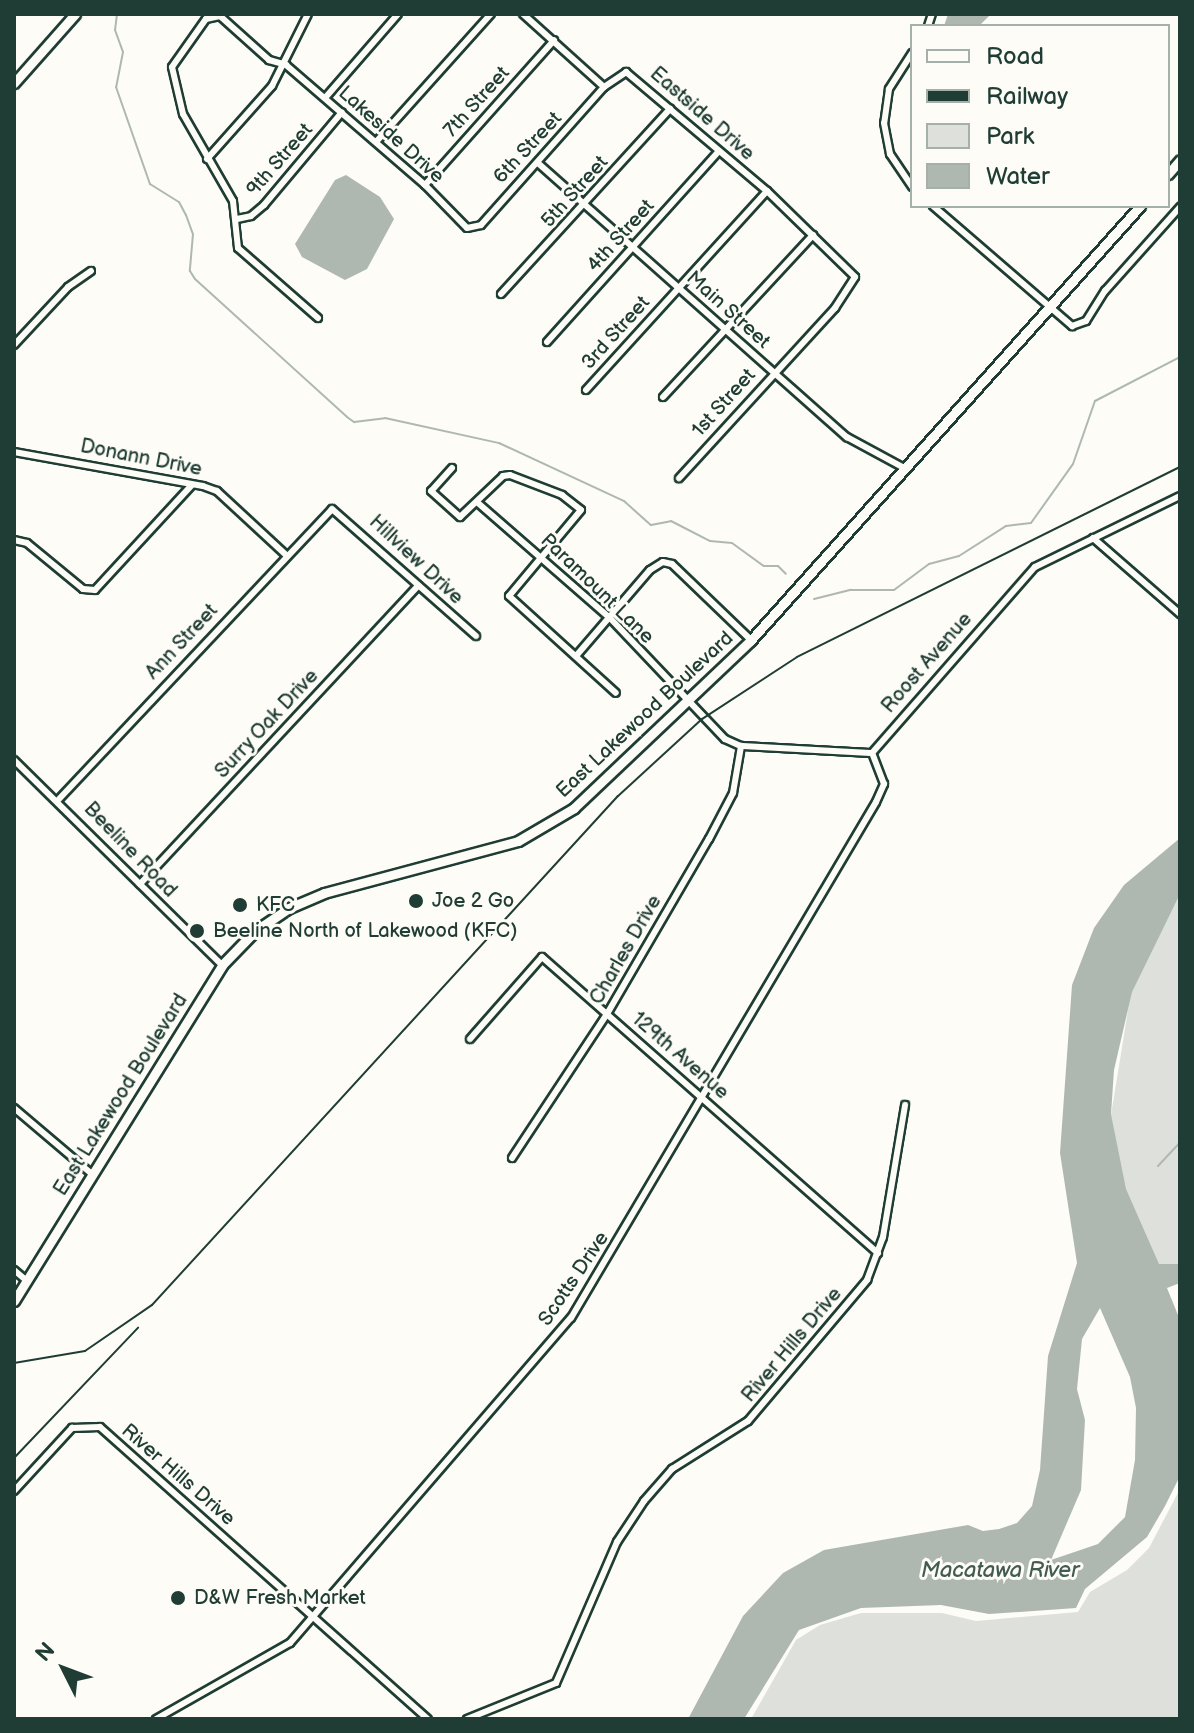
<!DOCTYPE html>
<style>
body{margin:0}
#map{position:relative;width:1194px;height:1733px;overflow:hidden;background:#fdfcf7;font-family:"Balsamiq Sans",sans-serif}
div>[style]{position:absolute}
.green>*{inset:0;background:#dde0db}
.water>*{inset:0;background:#aeb8b1}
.stream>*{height:2px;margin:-1px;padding:0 1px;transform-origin:1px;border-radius:1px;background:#aeb8b1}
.roads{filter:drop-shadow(2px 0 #1f3d34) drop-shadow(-2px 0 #1f3d34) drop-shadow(0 2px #1f3d34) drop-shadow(0 -2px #1f3d34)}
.street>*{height:6px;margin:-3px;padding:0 3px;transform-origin:3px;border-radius:3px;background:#fdfcf7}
.secondary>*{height:9px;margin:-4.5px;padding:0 4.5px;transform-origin:4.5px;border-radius:4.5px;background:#fdfcf7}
.rail>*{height:2px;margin:-1px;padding:0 1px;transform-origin:1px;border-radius:1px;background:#1f3d34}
.dots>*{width:22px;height:22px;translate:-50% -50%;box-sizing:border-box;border:4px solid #fdfcf7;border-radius:50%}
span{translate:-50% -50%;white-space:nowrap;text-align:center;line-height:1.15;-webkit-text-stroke:6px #fdfcf7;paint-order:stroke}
.street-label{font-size:20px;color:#1f3d34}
.poi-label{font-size:20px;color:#1f3d34}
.left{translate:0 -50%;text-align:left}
.water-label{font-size:22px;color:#435c53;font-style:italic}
.frame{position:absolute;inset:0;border:16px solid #1f3d34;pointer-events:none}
.legend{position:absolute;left:910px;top:24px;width:260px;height:184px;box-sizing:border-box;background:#fdfcf7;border:2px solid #a4b0a9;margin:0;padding:10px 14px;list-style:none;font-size:24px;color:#1f3d34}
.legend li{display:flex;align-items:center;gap:16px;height:40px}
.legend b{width:40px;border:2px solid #a4b0a9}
.north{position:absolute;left:24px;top:1629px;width:80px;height:80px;-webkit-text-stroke:6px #fdfcf7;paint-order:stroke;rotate:312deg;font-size:22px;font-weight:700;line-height:32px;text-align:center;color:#1f3d34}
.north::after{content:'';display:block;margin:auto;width:28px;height:36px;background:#1f3d34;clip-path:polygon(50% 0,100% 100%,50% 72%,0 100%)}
</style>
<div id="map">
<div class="green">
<div style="clip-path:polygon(1180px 894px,1180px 1264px,1174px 1268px,1158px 1264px,1125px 1189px,1111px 1115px,1131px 992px)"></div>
<div style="clip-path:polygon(1180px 1489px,1180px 1719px,751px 1719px,796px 1640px,820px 1625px,861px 1613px,942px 1613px,976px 1621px,1078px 1612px,1090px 1592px,1127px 1570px,1149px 1548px)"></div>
</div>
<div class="water">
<div style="clip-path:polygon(948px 14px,991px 14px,979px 26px,944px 26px)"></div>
<div style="clip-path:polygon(346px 175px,380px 197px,394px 219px,367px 269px,345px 280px,302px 257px,295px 244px,335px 180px)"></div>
<div style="clip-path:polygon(evenodd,1180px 838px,1180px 894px,1132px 992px,1114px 1070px,1111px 1114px,1126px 1189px,1159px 1264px,1180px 1264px,1180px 1283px,1167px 1288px,1180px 1320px,1180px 1476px,1165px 1506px,1147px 1537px,1085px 1589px,1076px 1608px,989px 1614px,941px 1605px,861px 1608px,799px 1630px,744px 1719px,688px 1719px,743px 1616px,783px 1573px,824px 1550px,968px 1525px,983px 1531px,999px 1529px,1017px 1523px,1032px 1506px,1040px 1470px,1048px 1356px,1077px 1263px,1060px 1153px,1072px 985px,1094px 928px,1124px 885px,1180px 838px,1100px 1308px,1130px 1377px,1136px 1408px,1135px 1460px,1125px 1517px,1098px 1544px,1051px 1560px,1081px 1490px,1085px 1420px,1077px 1389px,1082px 1339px,1100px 1308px)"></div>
</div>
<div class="stream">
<div style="left:117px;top:14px;width:16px;rotate:97deg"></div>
<div style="left:115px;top:30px;width:23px;rotate:70deg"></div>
<div style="left:123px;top:52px;width:36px;rotate:101deg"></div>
<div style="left:116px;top:87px;width:103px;rotate:70.7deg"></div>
<div style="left:150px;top:184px;width:34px;rotate:32deg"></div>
<div style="left:179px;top:202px;width:15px;rotate:62deg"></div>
<div style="left:186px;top:215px;width:20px;rotate:70deg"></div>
<div style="left:193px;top:234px;width:37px;rotate:95deg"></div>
<div style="left:190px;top:271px;width:9px;rotate:58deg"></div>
<div style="left:195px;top:279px;width:205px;rotate:42.2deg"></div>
<div style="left:347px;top:417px;width:9px;rotate:36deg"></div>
<div style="left:354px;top:422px;width:31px;rotate:-7deg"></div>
<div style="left:385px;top:418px;width:117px;rotate:12.4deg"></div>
<div style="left:499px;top:443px;width:138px;rotate:24.9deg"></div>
<div style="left:624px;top:501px;width:36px;rotate:42deg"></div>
<div style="left:651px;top:525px;width:20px;rotate:-11deg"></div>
<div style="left:671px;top:521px;width:44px;rotate:27.1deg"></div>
<div style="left:710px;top:541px;width:22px;rotate:5deg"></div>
<div style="left:732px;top:543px;width:39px;rotate:36deg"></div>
<div style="left:764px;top:566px;width:14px"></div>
<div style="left:778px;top:566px;width:11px;rotate:45deg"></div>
<div style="left:814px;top:599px;width:38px;rotate:-14deg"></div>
<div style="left:851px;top:590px;width:43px"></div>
<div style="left:894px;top:590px;width:44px;rotate:-36.6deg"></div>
<div style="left:929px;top:564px;width:31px;rotate:-15deg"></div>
<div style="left:959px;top:556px;width:56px;rotate:-32.6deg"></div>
<div style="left:1006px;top:526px;width:25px;rotate:-7deg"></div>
<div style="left:1031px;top:523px;width:72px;rotate:-54.6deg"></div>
<div style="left:1073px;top:464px;width:67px;rotate:-70.8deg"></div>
<div style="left:1095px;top:401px;width:96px;rotate:-27.4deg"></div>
<div style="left:1158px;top:1166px;width:33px;rotate:-47deg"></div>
</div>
<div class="roads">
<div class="street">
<div style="left:523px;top:14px;width:109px;rotate:42deg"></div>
<div style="left:928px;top:26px;width:13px;rotate:-72deg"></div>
<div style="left:912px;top:53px;width:43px;rotate:122.6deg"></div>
<div style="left:889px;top:89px;width:34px;rotate:98deg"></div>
<div style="left:884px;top:123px;width:32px;rotate:79deg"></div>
<div style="left:890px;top:154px;width:40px;rotate:56deg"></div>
<div style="left:325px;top:98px;width:111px;rotate:-49deg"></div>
<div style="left:376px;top:142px;width:172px;rotate:-48.1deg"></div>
<div style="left:207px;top:159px;width:98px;rotate:-48.3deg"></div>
<div style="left:272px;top:86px;width:80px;rotate:-63.4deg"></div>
<div style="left:539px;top:164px;width:412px;rotate:41.6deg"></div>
<div style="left:847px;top:437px;width:65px;rotate:28.5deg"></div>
<div style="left:425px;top:185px;width:194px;rotate:-48.3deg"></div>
<div style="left:933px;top:206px;width:184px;rotate:40.8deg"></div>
<div style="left:1072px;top:326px;width:15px;rotate:-20deg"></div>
<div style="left:1086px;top:321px;width:36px;rotate:-58deg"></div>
<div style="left:1105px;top:291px;width:113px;rotate:-48.2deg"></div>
<div style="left:237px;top:219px;width:14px;rotate:-12deg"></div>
<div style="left:251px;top:216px;width:17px;rotate:-40deg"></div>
<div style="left:264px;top:205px;width:121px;rotate:-50deg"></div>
<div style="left:501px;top:294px;width:251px;rotate:-47.6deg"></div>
<div style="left:318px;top:318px;width:106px;rotate:-138.8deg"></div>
<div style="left:238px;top:248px;width:47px;rotate:-96.1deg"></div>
<div style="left:233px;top:201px;width:100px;rotate:-119.9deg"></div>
<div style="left:183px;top:114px;width:48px;rotate:-103.2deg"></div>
<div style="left:172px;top:67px;width:59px;rotate:-54.7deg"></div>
<div style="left:206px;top:19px;width:14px;rotate:-12deg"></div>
<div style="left:220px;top:16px;width:66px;rotate:41.9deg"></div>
<div style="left:269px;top:60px;width:18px;rotate:16deg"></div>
<div style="left:286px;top:65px;width:184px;rotate:40.8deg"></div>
<div style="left:425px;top:185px;width:60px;rotate:45.7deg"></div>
<div style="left:467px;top:228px;width:14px;rotate:-12deg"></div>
<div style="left:481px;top:225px;width:185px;rotate:-48.3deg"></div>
<div style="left:604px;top:87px;width:27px;rotate:-34deg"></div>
<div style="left:626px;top:72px;width:185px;rotate:40.2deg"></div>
<div style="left:767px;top:191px;width:123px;rotate:44.3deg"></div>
<div style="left:855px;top:277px;width:37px;rotate:123deg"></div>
<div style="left:835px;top:308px;width:231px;rotate:132.5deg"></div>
<div style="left:547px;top:342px;width:257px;rotate:-48deg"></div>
<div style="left:14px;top:345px;width:79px;rotate:-47deg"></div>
<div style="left:68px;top:287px;width:28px;rotate:-35deg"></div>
<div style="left:586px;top:390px;width:269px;rotate:-47.7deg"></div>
<div style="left:663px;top:397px;width:221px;rotate:-47.2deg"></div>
<div style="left:14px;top:452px;width:192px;rotate:10.2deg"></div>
<div style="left:203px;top:486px;width:15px;rotate:20deg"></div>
<div style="left:217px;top:491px;width:93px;rotate:42.8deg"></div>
<div style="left:452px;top:468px;width:31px;rotate:132deg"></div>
<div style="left:431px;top:491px;width:39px;rotate:42deg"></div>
<div style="left:460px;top:517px;width:59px;rotate:-43.6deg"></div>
<div style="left:503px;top:476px;width:7px;rotate:-8deg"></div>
<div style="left:510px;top:475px;width:56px;rotate:21deg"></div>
<div style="left:562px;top:495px;width:24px;rotate:38deg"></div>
<div style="left:581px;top:510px;width:112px;rotate:129.9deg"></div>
<div style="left:509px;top:596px;width:144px;rotate:42.2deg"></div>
<div style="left:478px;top:503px;width:175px;rotate:41.1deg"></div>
<div style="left:610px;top:618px;width:167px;rotate:46.5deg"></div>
<div style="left:725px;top:739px;width:17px;rotate:24deg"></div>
<div style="left:741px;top:746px;width:131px;rotate:3.1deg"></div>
<div style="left:872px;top:753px;width:247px;rotate:-48.8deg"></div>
<div style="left:1035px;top:567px;width:161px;rotate:-26.1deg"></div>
<div style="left:1093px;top:538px;width:116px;rotate:41.1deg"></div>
<div style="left:14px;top:540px;width:13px;rotate:13deg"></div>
<div style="left:27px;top:543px;width:72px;rotate:39.4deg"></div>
<div style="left:83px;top:589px;width:12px;rotate:5deg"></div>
<div style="left:95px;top:590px;width:143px;rotate:-47.3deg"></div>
<div style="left:576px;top:656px;width:113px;rotate:-49.3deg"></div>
<div style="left:650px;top:570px;width:15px;rotate:-32deg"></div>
<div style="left:663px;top:562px;width:9px;rotate:13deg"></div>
<div style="left:672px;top:564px;width:110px;rotate:43.9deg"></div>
<div style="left:14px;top:760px;width:292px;rotate:44.6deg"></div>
<div style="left:59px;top:799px;width:398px;rotate:-46.7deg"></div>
<div style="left:332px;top:509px;width:192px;rotate:41.4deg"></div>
<div style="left:140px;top:884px;width:408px;rotate:-47deg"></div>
<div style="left:470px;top:1039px;width:109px;rotate:-48.7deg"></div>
<div style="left:542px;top:957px;width:448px;rotate:41.4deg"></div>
<div style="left:14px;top:1108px;width:104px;rotate:40.3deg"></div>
<div style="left:512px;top:1158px;width:173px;rotate:-56.6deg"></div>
<div style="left:607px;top:1014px;width:203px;rotate:-59.8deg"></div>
<div style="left:709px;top:839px;width:52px;rotate:-62.4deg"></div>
<div style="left:733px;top:793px;width:48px;rotate:-80.3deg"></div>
<div style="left:14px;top:1270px;width:17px;rotate:40deg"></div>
<div style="left:14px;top:1491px;width:86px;rotate:-47.4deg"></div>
<div style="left:72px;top:1428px;width:28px;rotate:-2deg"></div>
<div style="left:100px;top:1427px;width:439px;rotate:41.7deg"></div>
<div style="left:156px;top:1719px;width:154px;rotate:-29.6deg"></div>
<div style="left:290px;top:1643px;width:430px;rotate:-49.2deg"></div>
<div style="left:571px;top:1318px;width:599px;rotate:-59.41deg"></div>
<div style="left:876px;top:802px;width:20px;rotate:-66deg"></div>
<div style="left:884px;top:784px;width:33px;rotate:-111deg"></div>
<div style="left:467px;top:1719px;width:96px;rotate:-22deg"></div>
<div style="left:556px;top:1683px;width:154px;rotate:-66.6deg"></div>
<div style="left:617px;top:1542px;width:49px;rotate:-56.6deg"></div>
<div style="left:644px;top:1501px;width:43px;rotate:-48.8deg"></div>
<div style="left:672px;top:1469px;width:90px;rotate:-32.3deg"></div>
<div style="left:748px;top:1421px;width:185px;rotate:-49.8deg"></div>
<div style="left:867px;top:1280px;width:46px;rotate:-69.6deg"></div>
<div style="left:883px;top:1237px;width:134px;rotate:-80.5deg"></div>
</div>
<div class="secondary">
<div style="left:14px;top:83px;width:92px;rotate:-48.5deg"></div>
<div style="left:1168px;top:174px;width:18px;rotate:-49deg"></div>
<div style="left:14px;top:1301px;width:395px;rotate:-58.2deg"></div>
<div style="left:222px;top:965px;width:47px;rotate:-45.9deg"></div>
<div style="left:255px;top:931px;width:41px;rotate:-34.1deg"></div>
<div style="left:289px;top:908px;width:38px;rotate:-23deg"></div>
<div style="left:324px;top:893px;width:201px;rotate:-15deg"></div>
<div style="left:518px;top:841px;width:65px;rotate:-30.5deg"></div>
<div style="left:574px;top:808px;width:243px;rotate:-43.5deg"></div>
<div style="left:750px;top:641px;width:584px;rotate:-48.12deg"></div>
</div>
</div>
<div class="rail">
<div style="left:14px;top:1363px;width:72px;rotate:-9.6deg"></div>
<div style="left:85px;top:1351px;width:81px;rotate:-34.5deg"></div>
<div style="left:152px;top:1305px;width:690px;rotate:-47.53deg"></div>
<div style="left:618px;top:796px;width:114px;rotate:-42.5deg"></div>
<div style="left:702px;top:719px;width:113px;rotate:-33.1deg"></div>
<div style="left:797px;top:657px;width:428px;rotate:-26.4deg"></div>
<div style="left:14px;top:1458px;width:180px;rotate:-46.4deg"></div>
</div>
<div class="dots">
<div style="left:416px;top:901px;background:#1f3d34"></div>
<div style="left:240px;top:905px;background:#1f3d34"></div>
<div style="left:197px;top:931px;background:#1f3d34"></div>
<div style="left:178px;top:1598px;background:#1f3d34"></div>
</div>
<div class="street-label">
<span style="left:477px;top:102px;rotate:-48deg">7th Street</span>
<span style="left:702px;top:114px;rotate:41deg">Eastside Drive</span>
<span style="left:391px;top:135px;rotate:42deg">Lakeside Drive</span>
<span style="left:528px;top:148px;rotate:-47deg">6th Street</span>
<span style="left:280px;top:160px;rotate:-49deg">9th Street</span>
<span style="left:575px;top:192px;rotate:-48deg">5th Street</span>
<span style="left:621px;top:236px;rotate:-48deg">4th Street</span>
<span style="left:728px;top:310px;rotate:42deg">Main Street</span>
<span style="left:616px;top:333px;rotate:-48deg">3rd Street</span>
<span style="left:724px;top:403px;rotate:-48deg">1st Street</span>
<span style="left:141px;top:458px;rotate:11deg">Donann Drive</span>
<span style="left:416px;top:560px;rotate:43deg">Hillview Drive</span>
<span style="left:597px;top:589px;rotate:44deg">Paramount Lane</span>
<span style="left:182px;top:642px;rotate:-47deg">Ann Street</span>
<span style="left:927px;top:663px;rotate:-49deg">Roost Avenue</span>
<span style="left:645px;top:715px;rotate:-43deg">East Lakewood Boulevard</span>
<span style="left:267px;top:724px;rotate:-47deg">Surry Oak Drive</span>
<span style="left:130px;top:850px;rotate:46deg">Beeline Road</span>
<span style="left:626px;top:950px;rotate:-60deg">Charles Drive</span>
<span style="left:680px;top:1056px;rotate:41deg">129th Avenue</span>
<span style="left:121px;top:1095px;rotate:-58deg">East Lakewood Boulevard</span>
<span style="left:574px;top:1279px;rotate:-56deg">Scotts Drive</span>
<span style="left:792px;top:1345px;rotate:-50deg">River Hills Drive</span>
<span style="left:178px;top:1475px;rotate:41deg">River Hills Drive</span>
</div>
<div class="poi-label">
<span class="left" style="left:432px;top:901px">Joe 2 Go</span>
<span class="left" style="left:256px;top:905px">KFC</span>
<span class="left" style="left:213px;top:931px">Beeline North of Lakewood (KFC)</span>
<span class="left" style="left:194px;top:1598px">D&amp;W Fresh Market</span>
</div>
<div class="water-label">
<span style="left:1000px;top:1571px">Macatawa River</span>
</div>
<div class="frame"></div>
<ul class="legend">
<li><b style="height:10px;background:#fdfcf7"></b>Road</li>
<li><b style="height:10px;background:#1f3d34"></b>Railway</li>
<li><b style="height:22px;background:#dde0db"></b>Park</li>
<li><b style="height:22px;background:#aeb8b1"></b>Water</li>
</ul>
<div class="north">N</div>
</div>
